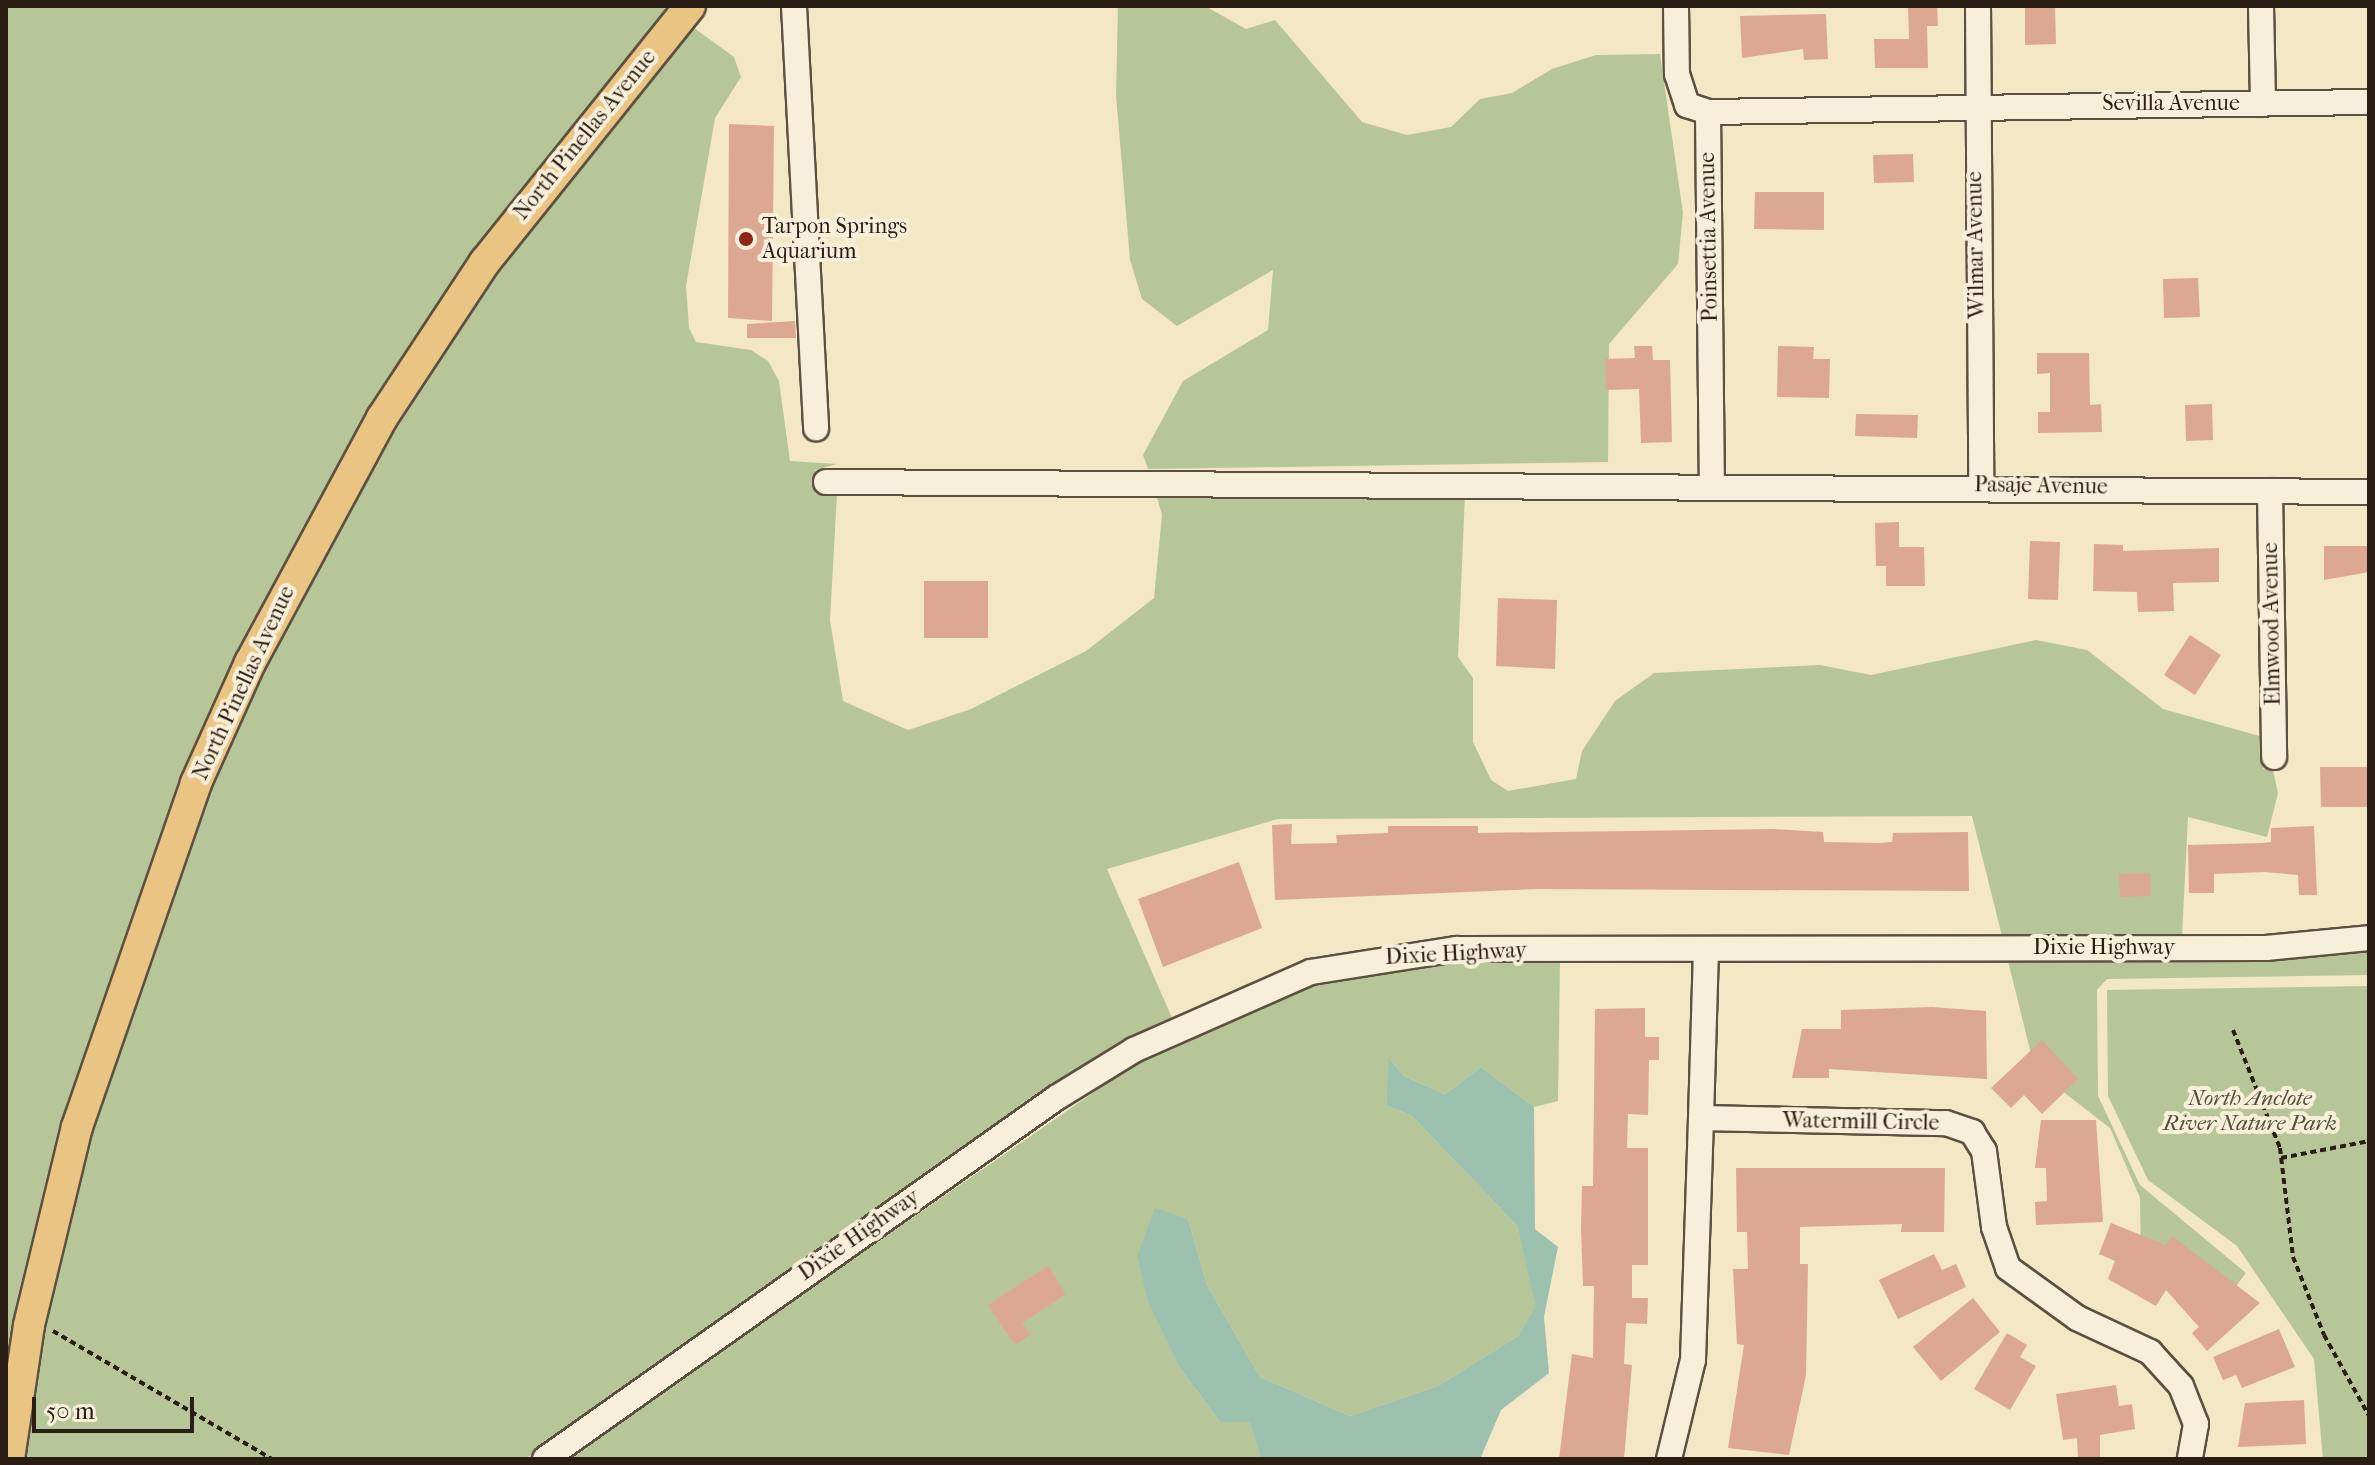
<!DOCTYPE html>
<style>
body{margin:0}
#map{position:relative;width:2375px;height:1465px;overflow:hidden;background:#f3e7c5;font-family:"IM FELL French Canon",serif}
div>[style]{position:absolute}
.green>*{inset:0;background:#b7c698}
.water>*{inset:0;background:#9dc1af}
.building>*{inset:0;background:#dca892}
.path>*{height:4px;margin-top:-2px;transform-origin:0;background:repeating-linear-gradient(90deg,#2a1d14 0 6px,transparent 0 10px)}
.roads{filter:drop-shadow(2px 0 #5c5040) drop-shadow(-2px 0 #5c5040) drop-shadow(0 2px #5c5040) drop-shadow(0 -2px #5c5040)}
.minor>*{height:24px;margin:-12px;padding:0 12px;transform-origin:12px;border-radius:12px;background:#f7efd9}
.major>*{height:30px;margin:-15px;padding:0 15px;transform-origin:15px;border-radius:15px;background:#eac482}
.dots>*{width:22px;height:22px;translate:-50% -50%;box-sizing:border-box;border:4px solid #f7efd9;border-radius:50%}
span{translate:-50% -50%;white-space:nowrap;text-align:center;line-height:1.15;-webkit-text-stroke:8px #f7efd9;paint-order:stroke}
.street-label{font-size:22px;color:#2a1d14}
.poi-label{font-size:22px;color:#2a1d14}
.left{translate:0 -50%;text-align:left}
.park-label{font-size:22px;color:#54503c;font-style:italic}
.frame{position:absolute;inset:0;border:8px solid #2a1d14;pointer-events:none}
.scale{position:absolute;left:32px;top:1397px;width:162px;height:36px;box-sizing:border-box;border:4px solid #2a1d14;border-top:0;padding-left:10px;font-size:24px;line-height:28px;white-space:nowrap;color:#2a1d14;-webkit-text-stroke:6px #f7efd9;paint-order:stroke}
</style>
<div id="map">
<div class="green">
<div style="clip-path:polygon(6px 6px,661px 6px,670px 12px,476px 255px,240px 657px,6px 1402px)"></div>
<div style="clip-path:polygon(1118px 6px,1205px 6px,1246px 29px,1275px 20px,1362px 122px,1407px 135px,1451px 127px,1480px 99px,1512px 93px,1552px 69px,1596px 55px,1660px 54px,1683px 213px,1678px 264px,1609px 344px,1608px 462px,1148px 469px,1143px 455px,1183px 381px,1268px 330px,1273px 270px,1177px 326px,1142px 299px,1130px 260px,1116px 95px)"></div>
<div style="clip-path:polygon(690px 25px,734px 57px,741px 77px,715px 118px,686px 286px,689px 328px,696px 342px,751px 350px,768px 361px,779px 381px,790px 461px,837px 464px,815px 470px,815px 494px,837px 494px,830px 620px,843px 701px,908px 730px,971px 709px,1086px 651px,1154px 598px,1162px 515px,1156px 494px,1465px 494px,1458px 657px,1473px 678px,1473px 742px,1491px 780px,1508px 791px,1576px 779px,1582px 751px,1615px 701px,1654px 673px,1820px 665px,1871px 675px,2036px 640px,2087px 650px,2163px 709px,2263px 737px,2263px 769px,2273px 770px,2278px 793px,2267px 837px,2188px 817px,2182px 936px,2002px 936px,1972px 816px,1278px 819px,1107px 869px,1172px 1018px,1050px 1088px,525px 1459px,20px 1459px,39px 1328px,88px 1131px,207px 789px,260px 669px,391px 425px,493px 270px)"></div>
<div style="clip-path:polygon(2369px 951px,2369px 975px,2107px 979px,2097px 990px,2098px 1096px,2140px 1185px,2246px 1273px,2202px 1330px,2141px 1261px,2140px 1198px,2110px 1128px,2035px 1070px,2008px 961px,2277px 961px)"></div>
<div style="clip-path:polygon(1457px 962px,1560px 962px,1558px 1101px,1534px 1107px,1481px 1067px,1445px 1094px,1404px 1076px,1390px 1059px,1386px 1105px,1412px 1116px,1517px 1226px,1537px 1307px,1518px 1336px,1438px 1386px,1350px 1416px,1260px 1377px,1207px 1285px,1188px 1219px,1137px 1257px,1149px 1301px,1179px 1367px,1220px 1422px,1250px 1421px,1261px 1459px,564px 1459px,1139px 1061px,1319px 984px)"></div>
<div style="clip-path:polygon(2369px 986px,2369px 1459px,2323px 1459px,2314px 1359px,2237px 1246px,2148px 1180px,2108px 1096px,2107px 990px)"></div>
</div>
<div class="water">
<div style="clip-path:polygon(1389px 1058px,1404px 1076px,1445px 1094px,1481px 1067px,1534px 1107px,1535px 1229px,1558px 1247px,1544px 1317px,1549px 1373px,1501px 1410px,1480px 1459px,1261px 1459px,1250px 1422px,1220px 1422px,1179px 1367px,1148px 1301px,1137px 1257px,1155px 1208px,1188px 1219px,1207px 1285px,1260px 1377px,1350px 1416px,1438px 1386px,1518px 1336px,1536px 1307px,1517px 1226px,1412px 1116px,1386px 1105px)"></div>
</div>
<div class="building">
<div style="clip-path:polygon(1908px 6px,1937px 6px,1938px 26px,1927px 26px,1928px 68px,1875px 68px,1874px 39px,1909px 39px)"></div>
<div style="clip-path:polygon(2025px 6px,2055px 6px,2056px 44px,2025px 45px)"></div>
<div style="clip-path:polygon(1826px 14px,1828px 59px,1804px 60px,1803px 49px,1742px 58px,1740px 16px)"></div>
<div style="clip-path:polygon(729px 124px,774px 126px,772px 321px,728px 318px)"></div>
<div style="clip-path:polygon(1913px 154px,1914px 182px,1874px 183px,1873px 155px)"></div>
<div style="clip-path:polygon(1755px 192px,1824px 192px,1824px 230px,1754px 229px)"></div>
<div style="clip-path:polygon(2198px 278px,2200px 317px,2164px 318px,2163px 279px)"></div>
<div style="clip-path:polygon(795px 321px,796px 338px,747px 338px,747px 324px)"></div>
<div style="clip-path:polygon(1634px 346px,1652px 346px,1653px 360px,1670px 360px,1672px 442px,1641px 443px,1639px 389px,1606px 390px,1605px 359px,1635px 358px)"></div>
<div style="clip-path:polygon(1778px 346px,1814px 347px,1813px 359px,1830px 359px,1829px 398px,1777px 397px)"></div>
<div style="clip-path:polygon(2037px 353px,2089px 353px,2090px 405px,2101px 404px,2102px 432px,2038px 433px,2038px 412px,2050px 412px,2050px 373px,2037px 374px)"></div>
<div style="clip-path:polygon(2212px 404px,2213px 440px,2186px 441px,2185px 405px)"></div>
<div style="clip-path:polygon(1856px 414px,1918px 415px,1917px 438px,1855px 436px)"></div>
<div style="clip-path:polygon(1899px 522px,1899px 547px,1924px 547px,1925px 586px,1886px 586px,1886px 566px,1876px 566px,1875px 523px)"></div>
<div style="clip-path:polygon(2030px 541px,2060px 542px,2058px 600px,2028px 599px)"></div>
<div style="clip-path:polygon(2094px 544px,2123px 545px,2123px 551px,2219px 548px,2219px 582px,2173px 583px,2174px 611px,2138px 612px,2137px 592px,2093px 591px)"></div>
<div style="clip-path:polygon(2324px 546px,2369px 546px,2369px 572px,2324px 580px)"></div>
<div style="clip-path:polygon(924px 581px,988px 581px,988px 638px,924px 638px)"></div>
<div style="clip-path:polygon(1498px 598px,1557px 600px,1555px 669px,1496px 666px)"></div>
<div style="clip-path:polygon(2190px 635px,2221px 655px,2195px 695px,2164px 675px)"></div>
<div style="clip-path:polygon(2320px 767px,2369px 767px,2369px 807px,2321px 807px)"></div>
<div style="clip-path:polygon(1292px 824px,1291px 844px,1337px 843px,1336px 835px,1388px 833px,1388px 826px,1478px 826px,1478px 833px,1773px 829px,1823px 832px,1824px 842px,1880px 843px,1892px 842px,1893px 833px,1968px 832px,1969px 891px,1535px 889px,1275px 900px,1272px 825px)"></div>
<div style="clip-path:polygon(2314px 826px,2317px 895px,2299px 895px,2298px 875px,2264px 872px,2214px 874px,2214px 893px,2189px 893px,2188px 845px,2263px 843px,2271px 842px,2271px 828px)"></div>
<div style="clip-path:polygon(1239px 862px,1262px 928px,1163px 967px,1138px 899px)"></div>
<div style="clip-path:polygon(2150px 873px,2151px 896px,2120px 897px,2119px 874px)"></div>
<div style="clip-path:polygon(1932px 1007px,1986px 1011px,1987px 1079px,1829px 1069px,1829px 1078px,1792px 1078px,1802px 1029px,1841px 1029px,1841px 1010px)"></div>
<div style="clip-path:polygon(1645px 1008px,1645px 1037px,1659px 1037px,1659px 1060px,1649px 1060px,1648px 1115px,1628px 1114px,1627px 1148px,1648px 1148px,1648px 1265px,1632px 1265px,1632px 1298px,1648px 1298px,1647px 1324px,1626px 1323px,1624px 1364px,1632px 1365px,1624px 1459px,1559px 1459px,1572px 1354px,1593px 1358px,1594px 1286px,1583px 1286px,1581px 1228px,1582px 1186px,1593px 1186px,1595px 1009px)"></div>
<div style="clip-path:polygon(2042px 1040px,2078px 1079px,2042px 1114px,2024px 1095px,2011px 1108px,1991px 1088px)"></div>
<div style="clip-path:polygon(2041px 1120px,2096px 1120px,2103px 1222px,2036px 1225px,2035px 1202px,2047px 1201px,2046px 1168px,2035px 1168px)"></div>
<div style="clip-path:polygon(1736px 1168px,1945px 1168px,1944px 1232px,1901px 1232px,1902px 1224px,1800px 1227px,1800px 1264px,1808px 1264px,1806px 1375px,1789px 1455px,1728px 1448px,1744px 1345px,1737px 1344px,1733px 1269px,1748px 1269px,1747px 1232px,1737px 1232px)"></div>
<div style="clip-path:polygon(2111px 1223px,2166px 1245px,2172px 1236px,2260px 1303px,2207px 1351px,2192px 1333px,2199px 1327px,2166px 1290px,2156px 1306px,2108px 1279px,2115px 1261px,2099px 1254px)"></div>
<div style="clip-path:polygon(1934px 1254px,1942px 1270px,1956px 1264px,1966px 1287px,1898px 1319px,1879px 1280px)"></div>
<div style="clip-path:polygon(1048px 1266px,1066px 1294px,1022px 1323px,1030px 1335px,1015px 1345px,988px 1305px)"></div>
<div style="clip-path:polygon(1973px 1298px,2000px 1332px,1941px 1381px,1913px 1347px)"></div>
<div style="clip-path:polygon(2279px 1329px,2295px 1367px,2242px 1388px,2236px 1375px,2223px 1380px,2213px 1357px)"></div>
<div style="clip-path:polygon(2007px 1333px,2027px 1345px,2020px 1357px,2036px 1366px,2010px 1410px,1974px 1389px)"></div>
<div style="clip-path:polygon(2116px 1385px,2119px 1406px,2132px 1404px,2135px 1429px,2100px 1435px,2100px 1459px,2078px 1459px,2077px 1438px,2063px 1440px,2056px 1394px)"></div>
<div style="clip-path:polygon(2304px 1400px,2306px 1444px,2238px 1447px,2245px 1403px)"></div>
</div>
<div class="path">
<div style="left:2233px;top:1030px;width:127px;rotate:68.3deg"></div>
<div style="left:2280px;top:1148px;width:110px;rotate:83.2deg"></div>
<div style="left:2293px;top:1257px;width:84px;rotate:68.3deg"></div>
<div style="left:2324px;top:1335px;width:93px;rotate:60.9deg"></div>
<div style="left:2281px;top:1158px;width:90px;rotate:-10.9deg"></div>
<div style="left:53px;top:1331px;width:254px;rotate:30.3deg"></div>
</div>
<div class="roads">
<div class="minor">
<div style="left:794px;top:6px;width:423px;rotate:87deg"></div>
<div style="left:1676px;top:6px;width:68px;rotate:89.2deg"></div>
<div style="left:1677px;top:74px;width:33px;rotate:72deg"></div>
<div style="left:1687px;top:105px;width:22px;rotate:18deg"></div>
<div style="left:1708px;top:112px;width:371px;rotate:89.4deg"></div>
<div style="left:1978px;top:6px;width:478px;rotate:89.6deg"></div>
<div style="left:2261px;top:6px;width:98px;rotate:88.8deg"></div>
<div style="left:1708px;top:112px;width:661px;rotate:-0.87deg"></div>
<div style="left:826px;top:482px;width:1543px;rotate:0.37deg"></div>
<div style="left:2270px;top:491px;width:266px;rotate:89.1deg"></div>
<div style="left:1701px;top:1118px;width:169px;rotate:-88.3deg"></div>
<div style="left:545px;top:1459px;width:626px;rotate:-35.24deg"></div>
<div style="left:1056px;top:1098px;width:92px;rotate:-31.6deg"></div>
<div style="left:1134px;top:1050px;width:193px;rotate:-23.8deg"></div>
<div style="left:1311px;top:972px;width:147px;rotate:-9deg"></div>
<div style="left:1456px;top:949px;width:810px;rotate:-0.07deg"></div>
<div style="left:2266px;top:948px;width:103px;rotate:-5.5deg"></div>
<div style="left:1669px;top:1459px;width:102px;rotate:-76.4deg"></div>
<div style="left:1693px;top:1360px;width:242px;rotate:-88.1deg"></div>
<div style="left:1701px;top:1118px;width:245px;rotate:1.2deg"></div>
<div style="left:1946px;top:1123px;width:28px;rotate:19deg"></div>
<div style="left:1972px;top:1132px;width:22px;rotate:58deg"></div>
<div style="left:1984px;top:1151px;width:77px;rotate:82.5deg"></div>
<div style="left:1994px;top:1227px;width:43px;rotate:71.1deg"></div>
<div style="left:2008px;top:1268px;width:85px;rotate:35.9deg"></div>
<div style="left:2077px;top:1318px;width:81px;rotate:25deg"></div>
<div style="left:2150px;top:1352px;width:46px;rotate:47.6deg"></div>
<div style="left:2181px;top:1386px;width:41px;rotate:68.5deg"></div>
<div style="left:2196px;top:1424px;width:36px;rotate:100deg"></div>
</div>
<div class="major">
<div style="left:9px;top:1459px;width:135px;rotate:-81.5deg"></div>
<div style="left:29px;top:1325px;width:204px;rotate:-76.4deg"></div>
<div style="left:77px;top:1127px;width:364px;rotate:-70.9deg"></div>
<div style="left:196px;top:783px;width:132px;rotate:-65.8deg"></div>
<div style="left:250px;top:663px;width:278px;rotate:-61.7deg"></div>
<div style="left:382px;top:418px;width:187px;rotate:-56.6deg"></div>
<div style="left:485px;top:262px;width:328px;rotate:-51.3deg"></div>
</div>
</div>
<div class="dots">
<div style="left:746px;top:239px;background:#8f2418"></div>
</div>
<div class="street-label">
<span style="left:2171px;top:104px">Sevilla Avenue</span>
<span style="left:585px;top:135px;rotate:-51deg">North Pinellas Avenue</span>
<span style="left:1709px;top:237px;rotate:-91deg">Poinsettia Avenue</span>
<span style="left:1976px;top:245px;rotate:-91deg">Wilmar Avenue</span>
<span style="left:2041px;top:486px;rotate:1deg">Pasaje Avenue</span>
<span style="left:2272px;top:624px;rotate:-91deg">Elmwood Avenue</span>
<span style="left:244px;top:683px;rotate:-65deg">North Pinellas Avenue</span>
<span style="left:2104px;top:948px">Dixie Highway</span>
<span style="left:1456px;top:954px;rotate:-3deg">Dixie Highway</span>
<span style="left:1861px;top:1122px;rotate:1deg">Watermill Circle</span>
<span style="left:859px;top:1235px;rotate:-35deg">Dixie Highway</span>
</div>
<div class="poi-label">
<span class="left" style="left:762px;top:239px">Tarpon Springs<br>Aquarium</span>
</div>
<div class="park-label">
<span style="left:2250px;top:1111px">North Anclote<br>River Nature Park</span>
</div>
<div class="frame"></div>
<div class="scale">50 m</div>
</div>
